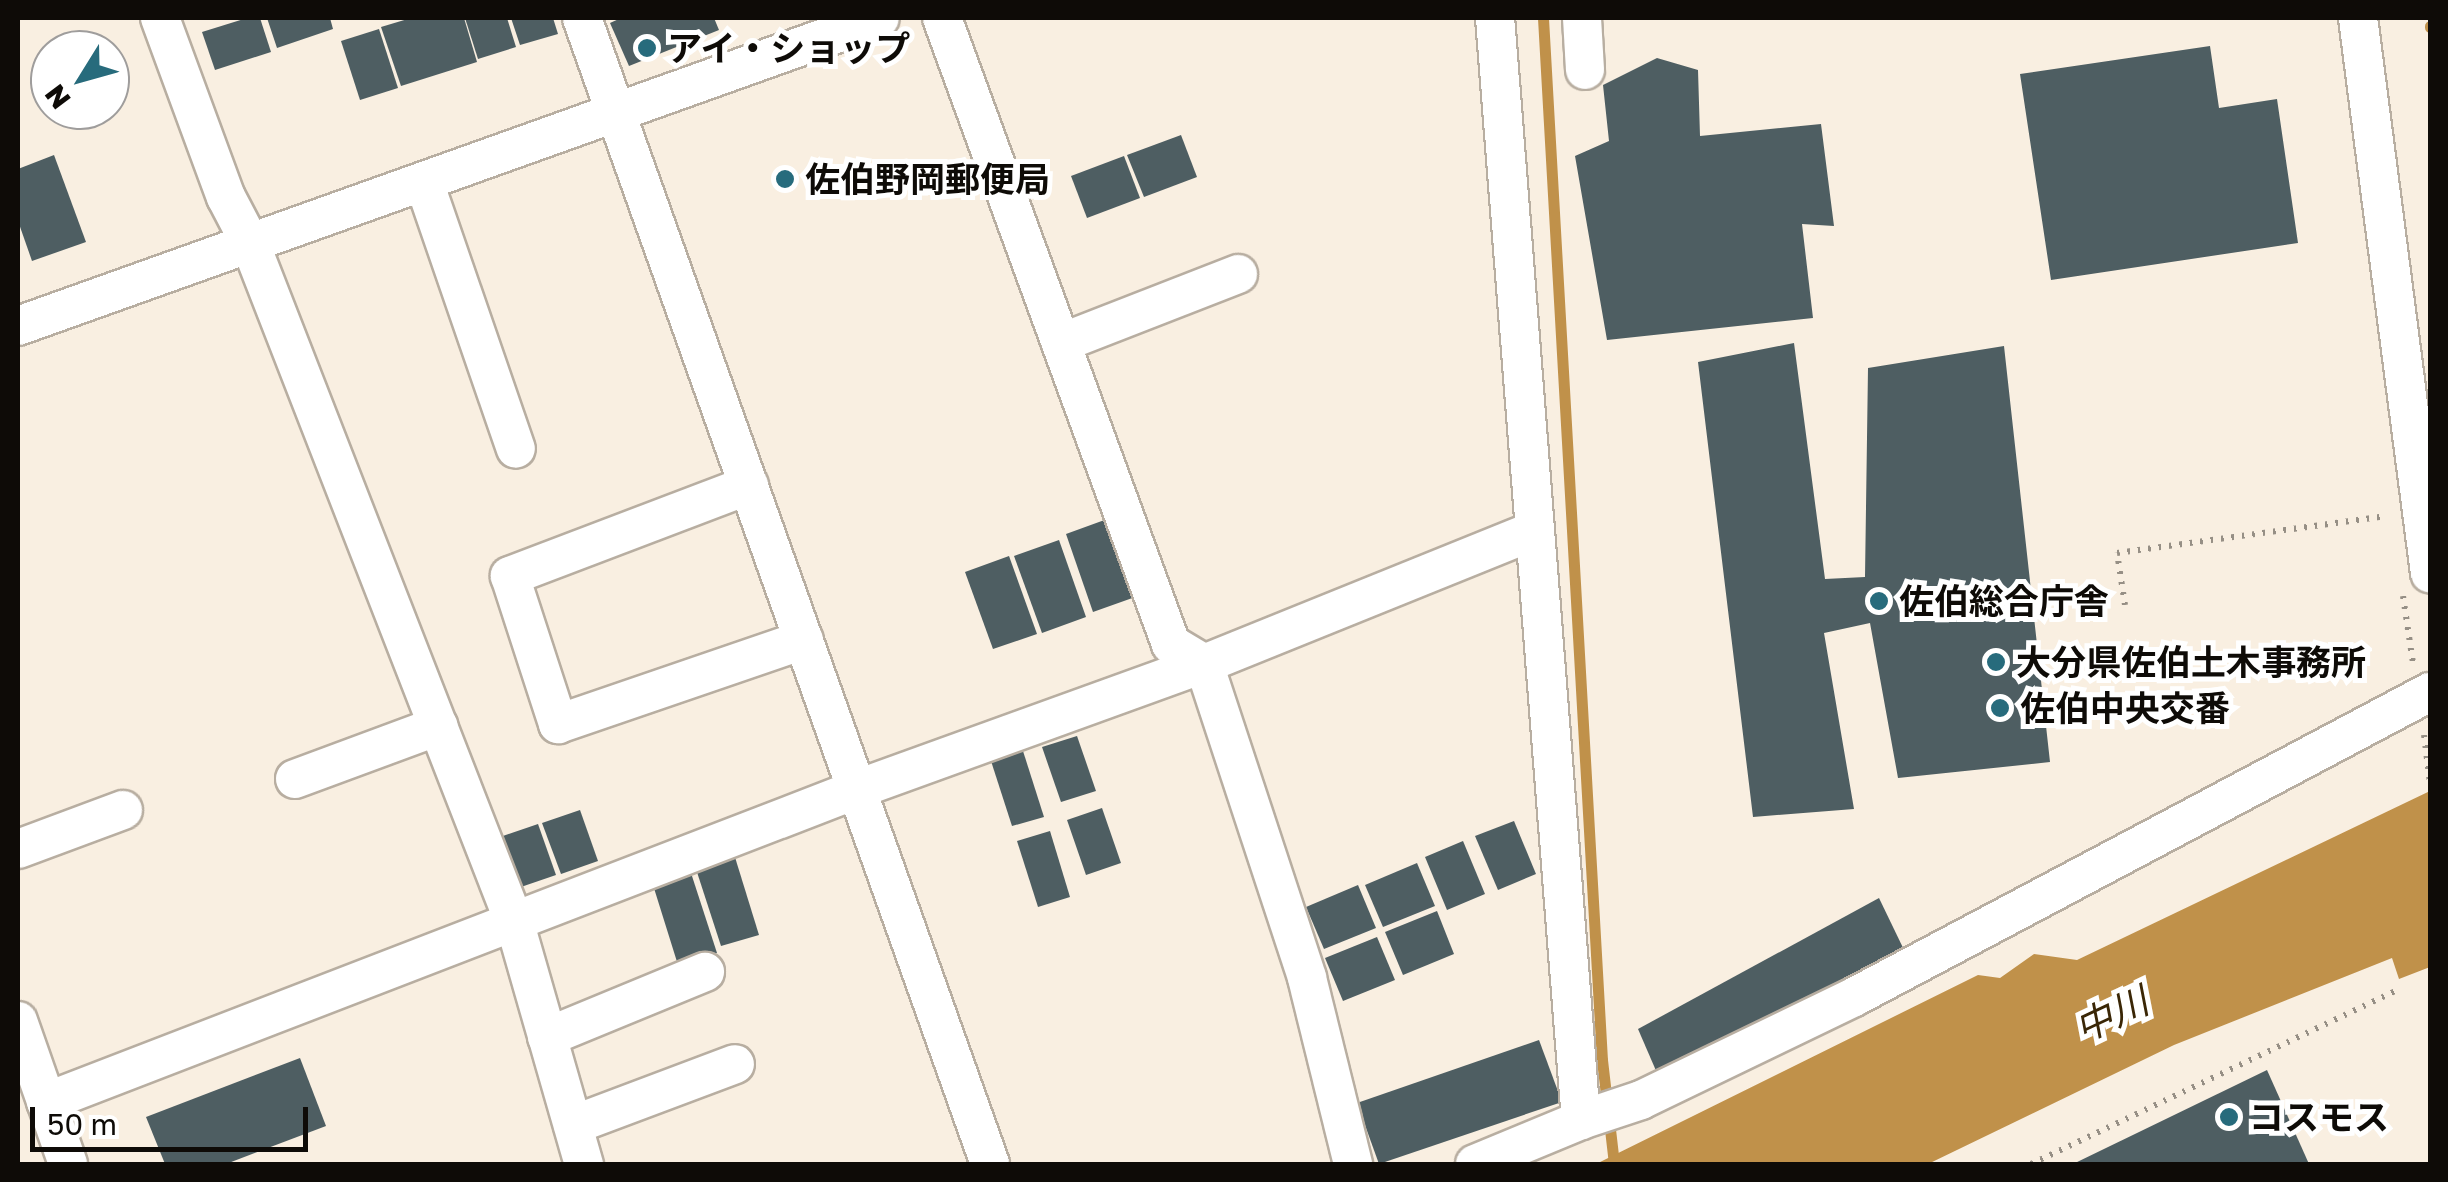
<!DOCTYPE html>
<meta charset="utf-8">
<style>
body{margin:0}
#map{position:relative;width:2448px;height:1182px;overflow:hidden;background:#f9efe1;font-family:"Golos Text","Noto Sans JP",sans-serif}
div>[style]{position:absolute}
.water>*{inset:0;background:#c0914a}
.stream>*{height:11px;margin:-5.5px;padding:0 5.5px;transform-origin:5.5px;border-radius:5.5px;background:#c0914a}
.building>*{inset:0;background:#4e5e62}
.path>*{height:6px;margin-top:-3px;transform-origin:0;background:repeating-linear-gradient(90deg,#968f85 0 2.5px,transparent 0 10.5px)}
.roads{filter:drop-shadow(2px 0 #b8aea1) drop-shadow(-2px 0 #b8aea1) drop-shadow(0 2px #b8aea1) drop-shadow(0 -2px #b8aea1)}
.minor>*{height:38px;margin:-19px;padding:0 19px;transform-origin:19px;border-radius:19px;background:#fff}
.dots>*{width:28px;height:28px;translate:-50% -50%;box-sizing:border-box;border:5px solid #fff;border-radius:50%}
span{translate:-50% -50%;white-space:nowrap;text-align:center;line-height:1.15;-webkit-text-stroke:10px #fff;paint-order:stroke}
.poi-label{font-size:35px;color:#0e0b07;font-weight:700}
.left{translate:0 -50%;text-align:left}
.water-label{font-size:38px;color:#3a2606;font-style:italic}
.frame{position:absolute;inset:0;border:20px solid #0e0b07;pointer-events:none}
.north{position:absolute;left:30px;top:30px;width:100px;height:100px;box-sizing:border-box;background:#fff;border:2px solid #9f9d9c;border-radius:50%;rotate:233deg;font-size:28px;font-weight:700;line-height:40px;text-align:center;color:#0e0b07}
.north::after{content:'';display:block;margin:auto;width:35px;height:45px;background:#276b7c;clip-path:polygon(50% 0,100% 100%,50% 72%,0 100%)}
.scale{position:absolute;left:30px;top:1107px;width:278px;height:45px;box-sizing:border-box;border:5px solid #0e0b07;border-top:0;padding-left:12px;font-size:30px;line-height:35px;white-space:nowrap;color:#0e0b07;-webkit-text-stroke:8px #fff;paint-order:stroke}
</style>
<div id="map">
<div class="water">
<div style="clip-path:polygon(2430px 791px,2430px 967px,2399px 979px,2392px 958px,2174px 1045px,1928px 1164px,1596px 1164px,1978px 975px,2000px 978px,2034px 954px,2077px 960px)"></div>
</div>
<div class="stream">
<div style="left:1543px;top:18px;width:1044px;rotate:86.76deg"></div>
<div style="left:1602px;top:1060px;width:105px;rotate:83.4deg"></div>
<div style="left:2430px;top:26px;width:1px;rotate:90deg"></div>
</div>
<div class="building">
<div style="clip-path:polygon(247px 18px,260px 18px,271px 52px,215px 70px,202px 32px)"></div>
<div style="clip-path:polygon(267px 18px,330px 18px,333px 29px,277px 48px)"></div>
<div style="clip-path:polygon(411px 18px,464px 18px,477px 62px,401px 86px,381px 27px)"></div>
<div style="clip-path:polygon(465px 18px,507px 18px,516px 47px,478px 59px)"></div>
<div style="clip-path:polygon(511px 18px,553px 18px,558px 34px,520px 45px)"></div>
<div style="clip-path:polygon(621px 18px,714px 18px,719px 30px,629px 66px,610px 23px)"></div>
<div style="clip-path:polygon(379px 29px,398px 88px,360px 100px,341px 41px)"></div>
<div style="clip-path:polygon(2210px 46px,2219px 108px,2277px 99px,2298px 243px,2051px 280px,2020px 74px)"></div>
<div style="clip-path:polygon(1657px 58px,1698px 70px,1700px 136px,1821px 124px,1834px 226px,1802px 224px,1813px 318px,1607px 340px,1575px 156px,1609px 141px,1603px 85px)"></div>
<div style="clip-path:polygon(1181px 135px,1197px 177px,1144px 197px,1127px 155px)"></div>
<div style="clip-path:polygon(54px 155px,86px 242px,32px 261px,18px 221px,18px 169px)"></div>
<div style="clip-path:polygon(1124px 156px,1140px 198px,1087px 218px,1071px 176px)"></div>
<div style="clip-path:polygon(1794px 343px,1825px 579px,1865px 577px,1868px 368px,2004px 346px,2050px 762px,1898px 778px,1870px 623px,1824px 633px,1854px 809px,1753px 817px,1698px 362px)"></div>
<div style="clip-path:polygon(1110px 518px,1138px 596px,1093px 612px,1066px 534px)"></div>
<div style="clip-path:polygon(1059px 540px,1086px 617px,1042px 633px,1014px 556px)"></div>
<div style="clip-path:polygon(1009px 556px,1037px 634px,993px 649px,965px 572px)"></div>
<div style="clip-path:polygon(1077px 736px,1096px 791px,1061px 802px,1042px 747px)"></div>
<div style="clip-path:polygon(1023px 751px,1044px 817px,1012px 826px,991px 761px)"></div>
<div style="clip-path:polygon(1102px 808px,1121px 863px,1086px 875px,1067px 820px)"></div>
<div style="clip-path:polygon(580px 810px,598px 861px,561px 874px,542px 823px)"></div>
<div style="clip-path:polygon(1514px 821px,1536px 874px,1498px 890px,1475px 836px)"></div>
<div style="clip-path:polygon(538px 824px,556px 875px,518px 888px,500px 837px)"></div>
<div style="clip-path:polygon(1050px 831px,1070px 897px,1038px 907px,1017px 841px)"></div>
<div style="clip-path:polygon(1463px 841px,1485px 894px,1447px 910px,1425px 857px)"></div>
<div style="clip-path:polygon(734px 854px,759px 935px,721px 946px,695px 866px)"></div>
<div style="clip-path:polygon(1417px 863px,1435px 906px,1383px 927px,1365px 885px)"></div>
<div style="clip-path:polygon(691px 873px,717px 953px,678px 965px,653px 885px)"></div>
<div style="clip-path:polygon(1358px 885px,1376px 928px,1324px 949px,1306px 907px)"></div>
<div style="clip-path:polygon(1879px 898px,1906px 954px,1657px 1073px,1638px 1029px)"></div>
<div style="clip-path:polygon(1437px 911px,1454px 954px,1403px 975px,1385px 932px)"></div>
<div style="clip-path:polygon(1377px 937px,1395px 980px,1343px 1001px,1325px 958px)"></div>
<div style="clip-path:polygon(1539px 1040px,1562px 1102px,1379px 1164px,1357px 1103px)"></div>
<div style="clip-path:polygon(300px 1058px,326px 1126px,226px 1164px,165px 1164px,146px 1117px)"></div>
<div style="clip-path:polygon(2267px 1070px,2309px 1164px,2073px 1164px)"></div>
</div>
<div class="path">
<div style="left:2403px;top:596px;width:68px;rotate:81.5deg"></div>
<div style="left:2125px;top:605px;width:53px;rotate:-98.7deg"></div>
<div style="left:2117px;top:553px;width:272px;rotate:-7.8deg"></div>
<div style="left:2424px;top:735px;width:48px;rotate:82.9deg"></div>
<div style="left:2031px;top:1164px;width:403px;rotate:-25.4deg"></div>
</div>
<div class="roads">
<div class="minor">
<div style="left:160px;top:18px;width:191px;rotate:69.8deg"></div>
<div style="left:226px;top:197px;width:52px;rotate:62.4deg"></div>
<div style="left:250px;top:243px;width:731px;rotate:68.74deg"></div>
<div style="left:515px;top:924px;width:250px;rotate:74deg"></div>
<div style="left:582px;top:18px;width:1216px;rotate:70.4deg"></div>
<div style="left:942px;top:18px;width:667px;rotate:69.91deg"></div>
<div style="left:1171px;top:644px;width:39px;rotate:31deg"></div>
<div style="left:1204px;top:664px;width:330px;rotate:71.8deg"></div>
<div style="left:1307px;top:978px;width:192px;rotate:76.1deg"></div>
<div style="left:1582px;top:18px;width:52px;rotate:86.7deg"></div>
<div style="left:2358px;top:18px;width:560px;rotate:82.61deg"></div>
<div style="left:424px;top:182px;width:282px;rotate:71deg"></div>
<div style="left:18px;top:326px;width:915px;rotate:-19.66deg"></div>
<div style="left:1061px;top:343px;width:190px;rotate:-21.3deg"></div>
<div style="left:749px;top:485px;width:256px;rotate:159.2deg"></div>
<div style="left:510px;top:576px;width:156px;rotate:72deg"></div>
<div style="left:558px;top:724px;width:260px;rotate:-18.9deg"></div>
<div style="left:295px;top:779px;width:153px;rotate:-20.3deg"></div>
<div style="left:18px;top:849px;width:112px;rotate:-20.4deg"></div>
<div style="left:18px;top:1021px;width:151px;rotate:70.7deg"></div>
<div style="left:547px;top:1037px;width:171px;rotate:-22.4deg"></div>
<div style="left:46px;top:1102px;width:867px;rotate:-21.09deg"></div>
<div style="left:855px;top:790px;width:371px;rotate:-19.9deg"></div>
<div style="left:1204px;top:664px;width:355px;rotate:-22deg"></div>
<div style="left:1581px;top:1120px;width:63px;rotate:-18.4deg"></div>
<div style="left:1641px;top:1100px;width:237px;rotate:-25.8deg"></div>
<div style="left:1854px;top:997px;width:652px;rotate:-27.9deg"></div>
<div style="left:573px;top:1125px;width:173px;rotate:-20.6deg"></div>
<div style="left:1475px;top:1164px;width:115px;rotate:-22.5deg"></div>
<div style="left:1581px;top:1120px;width:1105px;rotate:-94.46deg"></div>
</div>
</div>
<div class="dots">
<div style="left:647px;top:48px;background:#276b7c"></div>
<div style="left:785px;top:179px;background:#276b7c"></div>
<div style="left:1879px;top:601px;background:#276b7c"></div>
<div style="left:1996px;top:662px;background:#276b7c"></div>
<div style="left:2000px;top:708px;background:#276b7c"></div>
<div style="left:2229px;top:1117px;background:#276b7c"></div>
</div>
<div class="poi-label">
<span class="left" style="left:667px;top:48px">アイ・ショップ</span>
<span class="left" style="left:805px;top:179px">佐伯野岡郵便局</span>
<span class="left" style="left:1899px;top:601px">佐伯総合庁舎</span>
<span class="left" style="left:2016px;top:662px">大分県佐伯土木事務所</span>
<span class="left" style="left:2020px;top:708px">佐伯中央交番</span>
<span class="left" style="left:2249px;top:1117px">コスモス</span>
</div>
<div class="water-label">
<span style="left:2111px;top:1014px;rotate:-25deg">中川</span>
</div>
<div class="frame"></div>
<div class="north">N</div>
<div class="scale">50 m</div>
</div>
